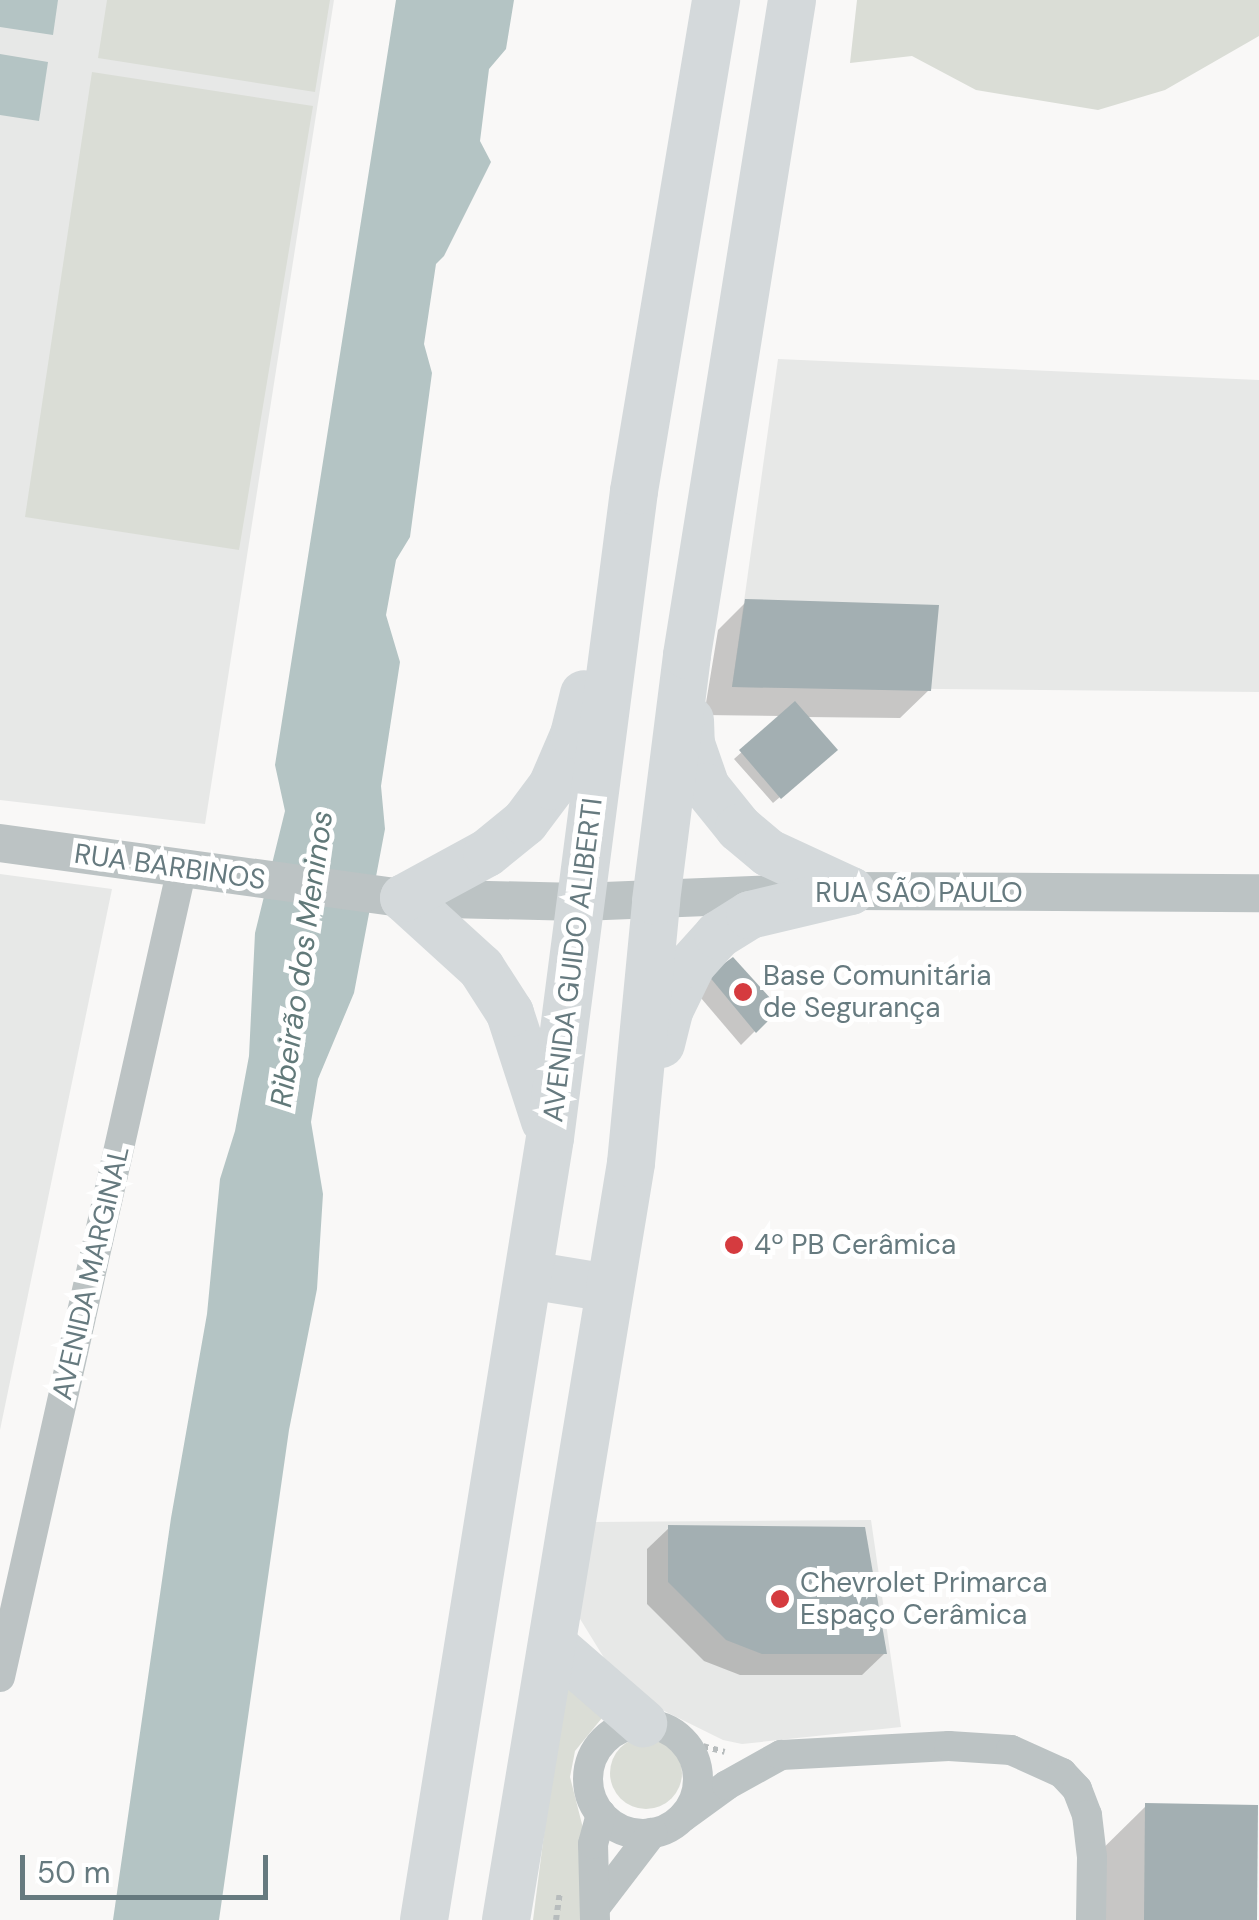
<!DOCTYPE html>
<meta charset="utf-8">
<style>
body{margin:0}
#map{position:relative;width:1259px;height:1920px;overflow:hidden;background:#f9f8f7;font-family:"DM Sans",sans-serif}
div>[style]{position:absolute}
.built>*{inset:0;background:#e7e8e7}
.green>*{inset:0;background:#daddd6}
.round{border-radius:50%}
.water>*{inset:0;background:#b4c4c4}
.shadow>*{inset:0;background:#0003}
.building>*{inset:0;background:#a3afb2}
.path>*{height:6px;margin-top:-3px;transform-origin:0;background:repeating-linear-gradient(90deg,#b7bcbd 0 5px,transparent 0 10px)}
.minor>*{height:30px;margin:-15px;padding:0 15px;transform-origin:15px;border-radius:15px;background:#bcc3c4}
.minor>.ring{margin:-15px;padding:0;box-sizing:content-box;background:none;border:30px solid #bcc3c4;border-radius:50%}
.tertiary>*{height:38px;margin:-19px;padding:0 19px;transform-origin:19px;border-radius:19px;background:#bcc3c4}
.primary>*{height:48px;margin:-24px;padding:0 24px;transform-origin:24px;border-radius:24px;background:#d4d9db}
.dots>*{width:28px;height:28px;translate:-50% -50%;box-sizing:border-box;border:5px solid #fff;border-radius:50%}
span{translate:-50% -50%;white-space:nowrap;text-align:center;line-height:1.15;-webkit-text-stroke:10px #fff;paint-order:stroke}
.street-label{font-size:28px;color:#667a7f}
.poi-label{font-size:28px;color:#667a7f}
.left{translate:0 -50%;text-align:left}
.water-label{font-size:30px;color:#617979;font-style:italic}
.scale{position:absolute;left:20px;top:1855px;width:248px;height:45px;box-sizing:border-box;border:5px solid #667a7f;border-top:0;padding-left:12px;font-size:30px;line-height:35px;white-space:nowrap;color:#667a7f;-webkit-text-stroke:8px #fff;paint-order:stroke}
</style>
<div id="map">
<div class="built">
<div style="clip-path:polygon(0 0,334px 0,205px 824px,0 800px)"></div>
<div style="clip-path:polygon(778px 359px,1259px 380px,1259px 692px,732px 687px)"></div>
<div style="clip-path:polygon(0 874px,112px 889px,0 1430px)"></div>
<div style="clip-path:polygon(871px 1520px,901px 1727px,742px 1744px,723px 1740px,642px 1700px,614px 1674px,577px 1614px,593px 1522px)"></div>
</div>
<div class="green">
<div style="clip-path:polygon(107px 0,330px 0,315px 92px,98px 58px)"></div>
<div style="clip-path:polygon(857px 0,1259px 0,1259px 36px,1165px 90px,1098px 110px,976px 90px,912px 56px,850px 63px)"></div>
<div style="clip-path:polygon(92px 72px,313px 106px,239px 550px,25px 517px)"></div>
<div style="clip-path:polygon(564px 1678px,606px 1713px,575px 1751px,570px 1777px,585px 1836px,585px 1920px,533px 1920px)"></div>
<div class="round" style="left:610px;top:1737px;width:72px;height:72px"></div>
</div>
<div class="water">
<div style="clip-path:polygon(0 0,58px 0,53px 35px,0 27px)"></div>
<div style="clip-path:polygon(396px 0,514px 0,506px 49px,489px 69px,480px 141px,491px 162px,444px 256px,436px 264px,424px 344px,432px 373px,410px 537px,396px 560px,386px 615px,400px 662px,381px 786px,385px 829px,354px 993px,318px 1079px,311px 1122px,323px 1194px,317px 1289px,289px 1430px,219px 1920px,113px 1920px,171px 1518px,207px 1314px,220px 1179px,235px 1131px,249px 1056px,255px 933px,285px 811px,275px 765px)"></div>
<div style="clip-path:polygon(0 54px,48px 62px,39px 121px,0 115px)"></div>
</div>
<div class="shadow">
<div style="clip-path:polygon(746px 602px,929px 690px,900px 718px,805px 717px,828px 756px,773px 803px,734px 759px,782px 716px,704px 715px,718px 630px)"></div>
<div style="clip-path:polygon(709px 977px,777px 1009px,741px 1045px,695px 991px)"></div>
<div style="clip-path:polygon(669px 1528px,884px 1654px,862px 1675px,740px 1675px,704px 1661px,647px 1604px,647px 1549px)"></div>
<div style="clip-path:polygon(1146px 1806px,1254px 1920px,1083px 1920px,1084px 1867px)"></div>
</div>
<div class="building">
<div style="clip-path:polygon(745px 599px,939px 605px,931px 691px,732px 687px)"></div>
<div style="clip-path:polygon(795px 701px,838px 750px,781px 799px,739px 750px)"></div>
<div style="clip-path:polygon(733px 957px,780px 1009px,756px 1033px,708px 975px)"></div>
<div style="clip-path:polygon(668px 1525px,865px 1527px,887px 1654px,762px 1654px,726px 1640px,668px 1582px)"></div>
<div style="clip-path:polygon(1145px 1803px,1258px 1805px,1257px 1920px,1144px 1920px)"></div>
</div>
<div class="path">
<div style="left:684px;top:1741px;width:42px;rotate:15deg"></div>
<div style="left:581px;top:1795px;width:20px;rotate:-99deg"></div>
<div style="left:578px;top:1775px;width:47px;rotate:-61.8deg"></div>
<div style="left:556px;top:1920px;width:28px;rotate:-82deg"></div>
</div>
<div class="minor">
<div style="left:0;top:1677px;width:829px;rotate:-77.32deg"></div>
<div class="ring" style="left:588px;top:1724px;width:80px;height:80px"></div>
<div style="left:683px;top:1817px;width:54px;rotate:-36deg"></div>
<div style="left:727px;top:1785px;width:62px;rotate:-29.1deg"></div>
<div style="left:781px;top:1755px;width:168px;rotate:-3.1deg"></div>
<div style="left:949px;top:1746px;width:62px;rotate:3.7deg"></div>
<div style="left:1011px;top:1750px;width:56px;rotate:24.3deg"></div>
<div style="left:1062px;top:1773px;width:22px;rotate:47deg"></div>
<div style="left:1077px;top:1789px;width:28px;rotate:69deg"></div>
<div style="left:1087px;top:1815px;width:42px;rotate:83.2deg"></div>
<div style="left:1092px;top:1857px;width:63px;rotate:90.9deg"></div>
<div style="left:597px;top:1905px;width:91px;rotate:-52.6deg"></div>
<div style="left:595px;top:1920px;width:76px;rotate:-91.5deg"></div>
<div style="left:593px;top:1844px;width:31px;rotate:-75deg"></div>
</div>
<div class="tertiary">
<div style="left:0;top:843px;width:408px;rotate:7.8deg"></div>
<div style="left:404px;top:898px;width:176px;rotate:1.3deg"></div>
<div style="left:580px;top:902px;width:271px;rotate:-2.3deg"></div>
<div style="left:851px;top:891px;width:408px;rotate:0.3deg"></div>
</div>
<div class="primary">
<div style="left:690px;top:720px;width:24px;rotate:88deg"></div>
<div style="left:691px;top:744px;width:46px;rotate:70.8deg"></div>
<div style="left:706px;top:787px;width:53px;rotate:51.2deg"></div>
<div style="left:739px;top:828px;width:39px;rotate:40deg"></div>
<div style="left:769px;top:853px;width:90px;rotate:24.9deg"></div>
<div style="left:661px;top:1044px;width:34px;rotate:-76deg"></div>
<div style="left:669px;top:1011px;width:52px;rotate:-63.9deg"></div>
<div style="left:692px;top:964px;width:39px;rotate:-48deg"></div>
<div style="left:718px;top:935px;width:38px;rotate:-32deg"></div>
<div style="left:750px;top:915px;width:104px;rotate:-13.4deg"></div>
<div style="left:545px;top:1121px;width:114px;rotate:-108deg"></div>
<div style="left:510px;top:1013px;width:54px;rotate:-122.8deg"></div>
<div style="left:481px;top:968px;width:104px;rotate:-137.7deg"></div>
<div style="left:404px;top:898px;width:94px;rotate:-28.5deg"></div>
<div style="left:487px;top:853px;width:49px;rotate:-39.2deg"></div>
<div style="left:525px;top:822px;width:45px;rotate:-53.1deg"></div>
<div style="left:552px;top:786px;width:56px;rotate:-66.7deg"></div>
<div style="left:574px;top:735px;width:42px;rotate:-76.3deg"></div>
<div style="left:529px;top:1275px;width:80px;rotate:9.3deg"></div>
<div style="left:552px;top:1644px;width:121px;rotate:41deg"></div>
<div style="left:424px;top:1920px;width:792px;rotate:-80.85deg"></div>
<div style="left:550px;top:1138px;width:652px;rotate:-82.6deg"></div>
<div style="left:634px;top:491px;width:498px;rotate:-80.5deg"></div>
<div style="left:506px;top:1920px;width:767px;rotate:-80.62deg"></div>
<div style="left:631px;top:1163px;width:263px;rotate:-84.5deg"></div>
<div style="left:656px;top:901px;width:248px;rotate:-82.8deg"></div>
<div style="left:687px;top:655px;width:663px;rotate:-80.89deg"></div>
</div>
<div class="dots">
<div style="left:743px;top:992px;background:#d53b3f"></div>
<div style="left:734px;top:1245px;background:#d53b3f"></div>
<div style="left:780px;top:1599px;background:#d53b3f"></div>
</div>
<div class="street-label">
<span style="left:170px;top:867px;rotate:8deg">RUA BARBINOS</span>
<span style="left:919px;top:893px">RUA SÃO PAULO</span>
<span style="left:573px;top:960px;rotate:-83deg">AVENIDA GUIDO ALIBERTI</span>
<span style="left:91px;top:1273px;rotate:-77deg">AVENIDA MARGINAL</span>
</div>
<div class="poi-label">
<span class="left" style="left:763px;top:992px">Base Comunitária<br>de Segurança</span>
<span class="left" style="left:754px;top:1245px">4º PB Cerâmica</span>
<span class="left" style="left:800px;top:1599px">Chevrolet Primarca<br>Espaço Cerâmica</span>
</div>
<div class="water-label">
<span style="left:302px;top:959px;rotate:-82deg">Ribeirão dos Meninos</span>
</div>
<div class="scale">50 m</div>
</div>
